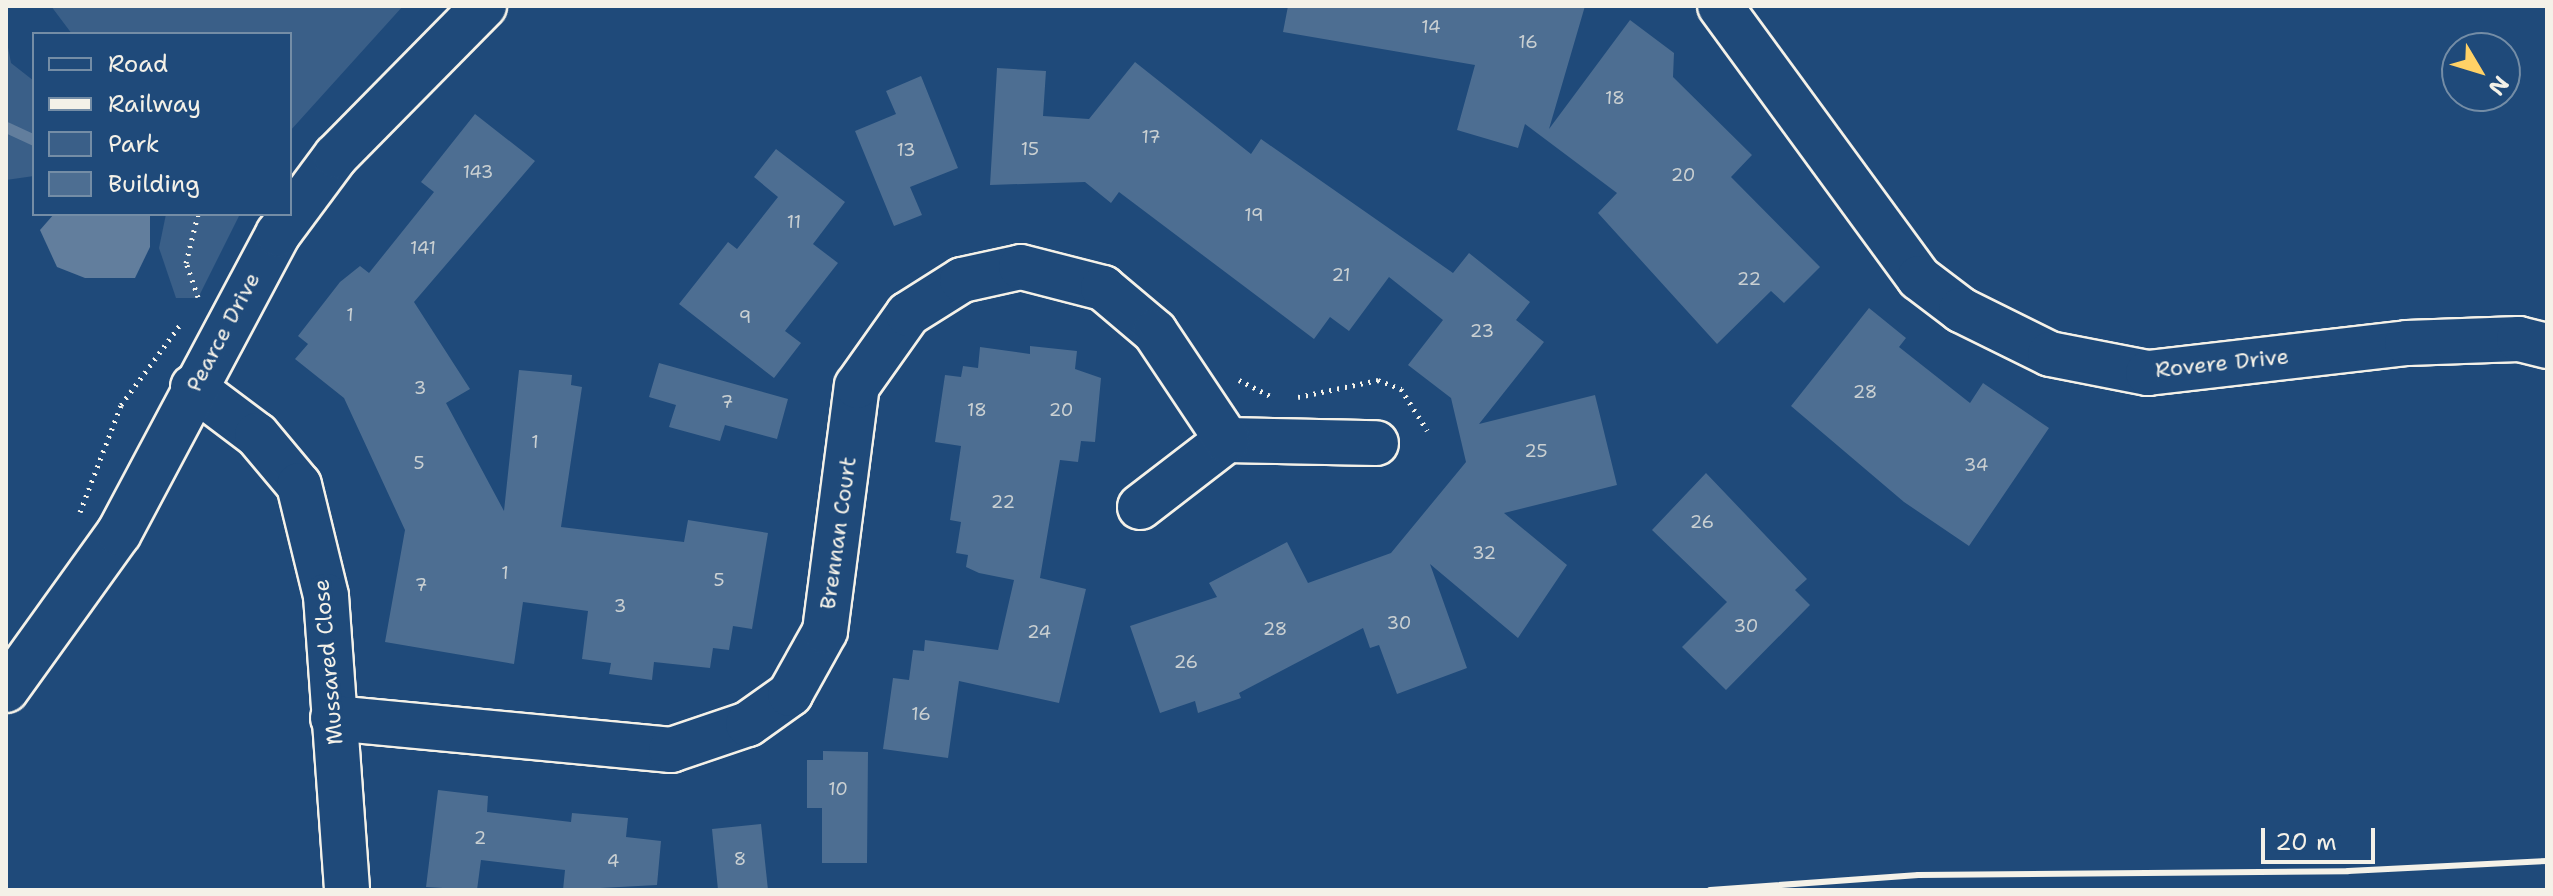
<!DOCTYPE html>
<style>
body{margin:0}
#map{position:relative;width:2553px;height:896px;overflow:hidden;background:#1f4a7a;font-family:"Shantell Sans",sans-serif}
div>[style]{position:absolute}
.green>*{inset:0;background:#3a5f88}
.water>*{inset:0;background:#627e9d}
.stream>*{height:11px;margin:-5.5px;padding:0 5.5px;transform-origin:5.5px;border-radius:5.5px;background:#627e9d}
.building>*{inset:0;background:#4d6e92}
.path>*{height:5px;margin-top:-2.5px;transform-origin:0;background:repeating-linear-gradient(90deg,#f4f1e8 0 2px,transparent 0 8px)}
.roads{filter:drop-shadow(2px 0 #f4f1e8) drop-shadow(-2px 0 #f4f1e8) drop-shadow(0 2px #f4f1e8) drop-shadow(0 -2px #f4f1e8)}
.minor>*{height:44px;margin:-22px;padding:0 22px;transform-origin:22px;border-radius:22px;background:#1f4a7a}
.rail>*{height:6px;margin:-3px;padding:0 3px;transform-origin:3px;border-radius:3px;background:#f4f1e8}
span{translate:-50% -50%;white-space:nowrap;text-align:center;line-height:1.15;-webkit-text-stroke:6px #1f4a7a;paint-order:stroke}
.number-label{font-size:18px;color:#cad0d2}
.number-label span{-webkit-text-stroke-width:0}
.street-label{font-size:22px;color:#f4f1e8}
.frame{position:absolute;inset:0;border:8px solid #f4f1e8;pointer-events:none}
.legend{position:absolute;left:32px;top:32px;width:260px;height:184px;box-sizing:border-box;background:#1f4a7a;border:2px solid #748da6;margin:0;padding:10px 14px;list-style:none;font-size:24px;color:#f4f1e8}
.legend li{display:flex;align-items:center;gap:16px;height:40px}
.legend b{width:40px;border:2px solid #748da6}
.north{position:absolute;left:2441px;top:32px;width:80px;height:80px;box-sizing:border-box;background:#1f4a7a;border:2px solid #748da6;border-radius:50%;rotate:128deg;font-size:22px;font-weight:700;line-height:32px;text-align:center;color:#f4f1e8}
.north::after{content:'';display:block;margin:auto;width:28px;height:36px;background:#ffd166;clip-path:polygon(50% 0,100% 100%,50% 72%,0 100%)}
.scale{position:absolute;left:2261px;top:828px;width:114px;height:36px;box-sizing:border-box;border:4px solid #f4f1e8;border-top:0;padding-left:10px;font-size:24px;line-height:28px;white-space:nowrap;color:#f4f1e8;-webkit-text-stroke:6px #1f4a7a;paint-order:stroke}
</style>
<div id="map">
<div class="green">
<div style="clip-path:polygon(51px 6px,403px 6px,290px 131px,290px 34px,72px 34px)"></div>
<div style="clip-path:polygon(6px 37px,11px 63px,34px 81px,34px 176px,6px 180px)"></div>
<div style="clip-path:polygon(166px 214px,240px 214px,198px 298px,176px 298px,159px 248px)"></div>
</div>
<div class="water">
<div style="clip-path:polygon(54px 214px,150px 214px,150px 247px,135px 278px,85px 278px,57px 267px,40px 230px)"></div>
</div>
<div class="stream">
<div style="left:6px;top:127px;width:31px;rotate:25deg"></div>
</div>
<div class="building">
<div style="clip-path:polygon(1288px 6px,1585px 6px,1549px 129px,1630px 20px,1674px 53px,1673px 77px,1752px 155px,1731px 177px,1820px 267px,1784px 303px,1771px 291px,1717px 344px,1598px 213px,1617px 193px,1525px 124px,1518px 148px,1457px 130px,1475px 65px,1283px 32px)"></div>
<div style="clip-path:polygon(1135px 62px,1251px 154px,1261px 139px,1453px 273px,1469px 253px,1530px 302px,1516px 320px,1544px 342px,1479px 424px,1595px 395px,1617px 485px,1504px 513px,1567px 565px,1518px 638px,1430px 564px,1467px 668px,1397px 694px,1379px 645px,1370px 648px,1363px 628px,1239px 693px,1241px 698px,1198px 713px,1195px 701px,1160px 713px,1130px 626px,1217px 597px,1209px 583px,1287px 542px,1308px 583px,1391px 553px,1466px 462px,1451px 398px,1408px 365px,1443px 320px,1389px 277px,1349px 331px,1330px 317px,1314px 339px,1119px 192px,1111px 203px,1085px 182px,990px 185px,997px 68px,1046px 71px,1043px 116px,1089px 119px)"></div>
<div style="clip-path:polygon(921px 76px,958px 168px,910px 187px,922px 215px,894px 226px,855px 131px,896px 114px,886px 91px)"></div>
<div style="clip-path:polygon(475px 114px,535px 161px,414px 302px,470px 389px,446px 403px,504px 511px,519px 370px,572px 375px,571px 385px,582px 387px,561px 527px,684px 542px,688px 520px,768px 533px,752px 629px,733px 626px,729px 650px,713px 648px,710px 668px,654px 662px,652px 680px,609px 674px,611px 663px,582px 659px,588px 611px,523px 602px,514px 664px,385px 642px,405px 530px,344px 398px,295px 359px,308px 344px,298px 336px,340px 282px,360px 266px,369px 273px,434px 192px,421px 182px)"></div>
<div style="clip-path:polygon(776px 149px,845px 202px,813px 244px,838px 263px,785px 331px,801px 343px,774px 378px,679px 304px,728px 242px,737px 249px,778px 197px,754px 177px)"></div>
<div style="clip-path:polygon(1869px 308px,1906px 338px,1899px 347px,1970px 403px,1983px 383px,2049px 428px,1969px 546px,1904px 502px,1791px 406px)"></div>
<div style="clip-path:polygon(1030px 346px,1077px 351px,1075px 369px,1101px 378px,1095px 442px,1081px 441px,1078px 462px,1060px 460px,1040px 578px,1086px 589px,1059px 703px,959px 681px,948px 758px,883px 749px,893px 678px,909px 680px,913px 650px,924px 651px,925px 640px,998px 650px,1014px 580px,979px 573px,966px 567px,968px 555px,956px 553px,961px 522px,950px 520px,961px 446px,935px 442px,945px 375px,961px 377px,963px 366px,978px 368px,980px 347px,1030px 354px)"></div>
<div style="clip-path:polygon(659px 363px,788px 399px,777px 439px,725px 425px,720px 441px,669px 427px,676px 405px,649px 397px)"></div>
<div style="clip-path:polygon(1706px 473px,1807px 579px,1795px 590px,1810px 605px,1726px 690px,1682px 647px,1727px 602px,1652px 530px)"></div>
<div style="clip-path:polygon(823px 751px,868px 752px,867px 863px,822px 863px,822px 808px,807px 808px,807px 760px,823px 760px)"></div>
<div style="clip-path:polygon(438px 790px,488px 796px,487px 812px,571px 822px,572px 813px,628px 818px,626px 837px,661px 841px,657px 885px,563px 890px,565px 870px,481px 860px,477px 890px,426px 887px)"></div>
<div style="clip-path:polygon(761px 824px,768px 890px,718px 890px,712px 829px)"></div>
</div>
<div class="path">
<div style="left:198px;top:297px;width:36px;rotate:-109deg"></div>
<div style="left:186px;top:263px;width:50px;rotate:-76.2deg"></div>
<div style="left:1239px;top:380px;width:37px;rotate:27deg"></div>
<div style="left:1298px;top:397px;width:82px;rotate:-12deg"></div>
<div style="left:1378px;top:380px;width:25px;rotate:21deg"></div>
<div style="left:1401px;top:389px;width:49px;rotate:57.6deg"></div>
<div style="left:80px;top:512px;width:115px;rotate:-69deg"></div>
<div style="left:121px;top:405px;width:99px;rotate:-53.6deg"></div>
</div>
<div class="roads">
<div class="minor">
<div style="left:1720px;top:6px;width:337px;rotate:53.8deg"></div>
<div style="left:1919px;top:278px;width:53px;rotate:37.3deg"></div>
<div style="left:1961px;top:310px;width:99px;rotate:26.3deg"></div>
<div style="left:2050px;top:354px;width:100px;rotate:11deg"></div>
<div style="left:2148px;top:373px;width:261px;rotate:-6.6deg"></div>
<div style="left:2407px;top:343px;width:112px;rotate:-2deg"></div>
<div style="left:2519px;top:339px;width:29px;rotate:14deg"></div>
<div style="left:193px;top:387px;width:80px;rotate:36.9deg"></div>
<div style="left:257px;top:435px;width:65px;rotate:50deg"></div>
<div style="left:299px;top:485px;width:114px;rotate:76.3deg"></div>
<div style="left:326px;top:596px;width:295px;rotate:85.9deg"></div>
<div style="left:1140px;top:507px;width:110px;rotate:-37.6deg"></div>
<div style="left:1227px;top:440px;width:149px;rotate:1.2deg"></div>
<div style="left:6px;top:690px;width:193px;rotate:-54.3deg"></div>
<div style="left:119px;top:533px;width:339px;rotate:-62deg"></div>
<div style="left:278px;top:234px;width:97px;rotate:-53.4deg"></div>
<div style="left:336px;top:156px;width:211px;rotate:-45.4deg"></div>
<div style="left:333px;top:718px;width:340px;rotate:5.4deg"></div>
<div style="left:671px;top:750px;width:81px;rotate:-18.7deg"></div>
<div style="left:748px;top:724px;width:52px;rotate:-35.5deg"></div>
<div style="left:790px;top:694px;width:72px;rotate:-60.9deg"></div>
<div style="left:825px;top:631px;width:247px;rotate:-82.6deg"></div>
<div style="left:857px;top:386px;width:88px;rotate:-54.7deg"></div>
<div style="left:908px;top:314px;width:64px;rotate:-32.2deg"></div>
<div style="left:962px;top:280px;width:60px;rotate:-12.4deg"></div>
<div style="left:1021px;top:267px;width:85px;rotate:14.4deg"></div>
<div style="left:1103px;top:288px;width:68px;rotate:40.2deg"></div>
<div style="left:1155px;top:332px;width:130px;rotate:56.3deg"></div>
</div>
</div>
<div class="rail">
<div style="left:1710px;top:890px;width:209px;rotate:-4.1deg"></div>
<div style="left:1918px;top:875px;width:430px;rotate:-0.5deg"></div>
<div style="left:2348px;top:871px;width:199px;rotate:-2.9deg"></div>
</div>
<div class="number-label">
<span style="left:1431px;top:27px">14</span>
<span style="left:1528px;top:42px">16</span>
<span style="left:1615px;top:98px">18</span>
<span style="left:1151px;top:137px">17</span>
<span style="left:1030px;top:149px">15</span>
<span style="left:906px;top:150px">13</span>
<span style="left:478px;top:172px">143</span>
<span style="left:1683px;top:175px">20</span>
<span style="left:1254px;top:215px">19</span>
<span style="left:794px;top:222px">11</span>
<span style="left:423px;top:248px">141</span>
<span style="left:1341px;top:275px">21</span>
<span style="left:1749px;top:279px">22</span>
<span style="left:350px;top:315px">1</span>
<span style="left:745px;top:317px">9</span>
<span style="left:1482px;top:331px">23</span>
<span style="left:420px;top:388px">3</span>
<span style="left:1865px;top:392px">28</span>
<span style="left:727px;top:402px">7</span>
<span style="left:977px;top:410px">18</span>
<span style="left:1061px;top:410px">20</span>
<span style="left:535px;top:442px">1</span>
<span style="left:1536px;top:451px">25</span>
<span style="left:419px;top:463px">5</span>
<span style="left:1976px;top:465px">34</span>
<span style="left:1003px;top:502px">22</span>
<span style="left:1702px;top:522px">26</span>
<span style="left:1484px;top:553px">32</span>
<span style="left:505px;top:573px">1</span>
<span style="left:719px;top:580px">5</span>
<span style="left:421px;top:585px">7</span>
<span style="left:620px;top:606px">3</span>
<span style="left:1399px;top:623px">30</span>
<span style="left:1746px;top:626px">30</span>
<span style="left:1275px;top:629px">28</span>
<span style="left:1039px;top:632px">24</span>
<span style="left:1186px;top:662px">26</span>
<span style="left:921px;top:714px">16</span>
<span style="left:838px;top:789px">10</span>
<span style="left:480px;top:838px">2</span>
<span style="left:740px;top:859px">8</span>
<span style="left:613px;top:861px">4</span>
</div>
<div class="street-label">
<span style="left:223px;top:332px;rotate:-62deg">Pearce Drive</span>
<span style="left:2222px;top:363px;rotate:-6deg">Rovere Drive</span>
<span style="left:838px;top:533px;rotate:-82deg">Brennan Court</span>
<span style="left:328px;top:662px;rotate:-95deg">Mussared Close</span>
</div>
<div class="frame"></div>
<ul class="legend">
<li><b style="height:10px;background:#1f4a7a"></b>Road</li>
<li><b style="height:10px;background:#f4f1e8"></b>Railway</li>
<li><b style="height:22px;background:#3a5f88"></b>Park</li>
<li><b style="height:22px;background:#4d6e92"></b>Building</li>
</ul>
<div class="north">N</div>
<div class="scale">20 m</div>
</div>
